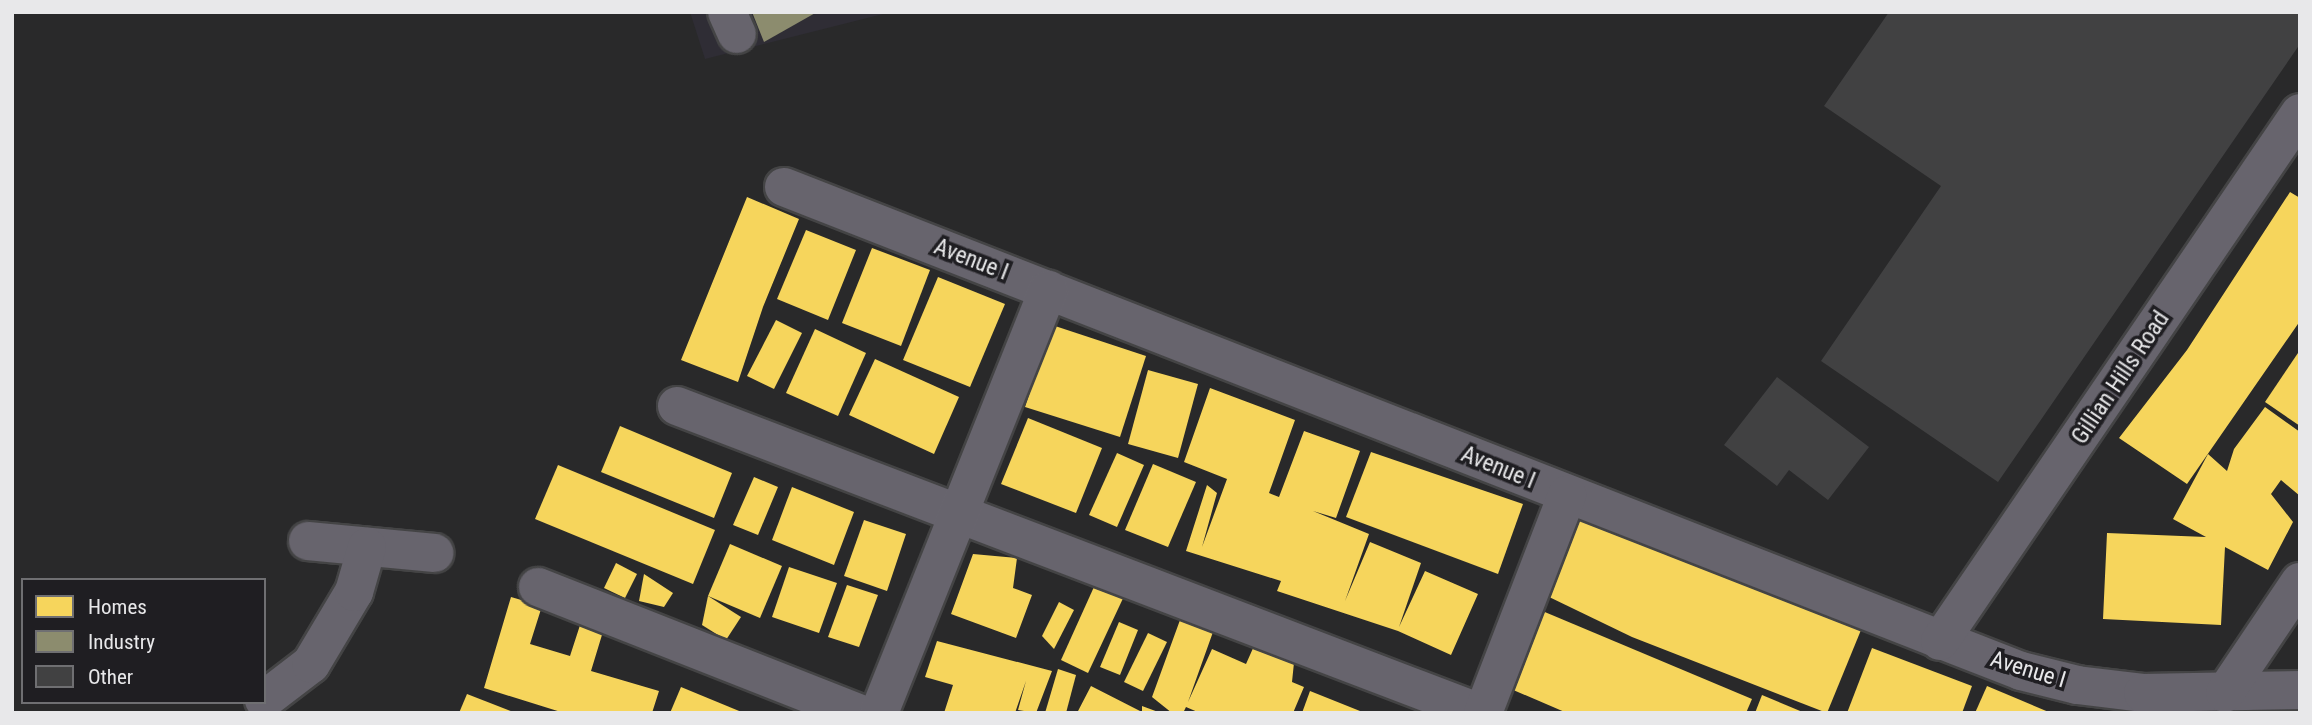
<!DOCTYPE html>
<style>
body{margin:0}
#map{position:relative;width:2312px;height:725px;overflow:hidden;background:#29292a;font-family:"Roboto Condensed",sans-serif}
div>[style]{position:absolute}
.built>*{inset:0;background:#2f2d35}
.homes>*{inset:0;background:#f6d55c}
.industry>*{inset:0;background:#8c8c6e}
.building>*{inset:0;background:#414142}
.roads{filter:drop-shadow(2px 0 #444445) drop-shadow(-2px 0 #444445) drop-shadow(0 2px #444445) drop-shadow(0 -2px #444445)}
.minor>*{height:38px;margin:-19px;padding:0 19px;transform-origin:19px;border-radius:19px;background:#67646d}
span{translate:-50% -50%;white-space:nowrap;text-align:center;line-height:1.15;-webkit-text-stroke:7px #1f1e22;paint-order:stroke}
.street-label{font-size:23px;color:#e8e8ea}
.frame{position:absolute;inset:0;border:14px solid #e8e8ea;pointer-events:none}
.legend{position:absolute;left:21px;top:578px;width:245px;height:126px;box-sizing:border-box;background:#1f1e22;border:2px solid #6f6f72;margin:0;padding:9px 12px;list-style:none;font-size:21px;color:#e8e8ea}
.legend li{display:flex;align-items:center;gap:14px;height:35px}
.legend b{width:35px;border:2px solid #6f6f72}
</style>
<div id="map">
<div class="built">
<div style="clip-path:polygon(690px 12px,891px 12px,705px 59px)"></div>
</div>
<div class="homes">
<div style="clip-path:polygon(2290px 192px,2300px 198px,2300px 321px,2187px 484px,2119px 438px,2187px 350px)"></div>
<div style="clip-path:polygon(747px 197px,799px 219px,763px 307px,738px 382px,681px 360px)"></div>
<div style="clip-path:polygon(806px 230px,856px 250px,828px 320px,777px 299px)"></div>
<div style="clip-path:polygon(872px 248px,930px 270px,901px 346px,842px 323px)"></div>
<div style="clip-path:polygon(938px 277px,1005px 304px,970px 387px,903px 360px)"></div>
<div style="clip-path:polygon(776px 320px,802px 333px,774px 389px,747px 376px)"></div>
<div style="clip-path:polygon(1052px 325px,1146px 356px,1120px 437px,1025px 407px)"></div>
<div style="clip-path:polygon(815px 329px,866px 353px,838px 416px,786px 393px)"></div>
<div style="clip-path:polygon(2300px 350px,2300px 426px,2265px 402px)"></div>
<div style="clip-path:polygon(875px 359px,959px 397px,934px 454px,849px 415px)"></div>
<div style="clip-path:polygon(1148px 370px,1198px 384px,1178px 458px,1128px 444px)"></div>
<div style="clip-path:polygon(1210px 388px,1295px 420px,1269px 493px,1279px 497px,1304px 431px,1360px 451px,1336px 518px,1313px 511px,1369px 534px,1345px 601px,1370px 542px,1421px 563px,1399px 627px,1425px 571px,1478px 594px,1451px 655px,1398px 631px,1277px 591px,1281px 581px,1186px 551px,1207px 485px,1217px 493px,1202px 547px,1227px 479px,1184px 462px)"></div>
<div style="clip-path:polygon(2265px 407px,2300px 432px,2300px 496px,2281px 480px,2271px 494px,2293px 522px,2268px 570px,2225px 547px,2221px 625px,2103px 619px,2107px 533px,2206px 537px,2173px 519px,2208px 454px,2227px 471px,2234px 449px)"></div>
<div style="clip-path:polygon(1028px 418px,1102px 448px,1076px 513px,1001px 484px)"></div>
<div style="clip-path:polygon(620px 426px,732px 473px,714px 518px,601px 472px)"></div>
<div style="clip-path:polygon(1371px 452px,1523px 504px,1498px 574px,1346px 517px)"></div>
<div style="clip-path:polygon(1117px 453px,1144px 465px,1117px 527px,1089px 515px)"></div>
<div style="clip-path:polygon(1153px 464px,1196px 482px,1168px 547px,1125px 530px)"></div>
<div style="clip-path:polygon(558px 465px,715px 530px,693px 584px,535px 519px)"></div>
<div style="clip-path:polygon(754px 477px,778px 487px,758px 535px,733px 525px)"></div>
<div style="clip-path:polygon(792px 487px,854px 512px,834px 565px,772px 540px)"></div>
<div style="clip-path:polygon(1581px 518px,1861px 630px,1827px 713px,1632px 637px,1545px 595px)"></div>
<div style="clip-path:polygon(864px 520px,906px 534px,887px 591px,844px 576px)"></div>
<div style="clip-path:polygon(730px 544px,782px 566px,760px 618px,708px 596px)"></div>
<div style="clip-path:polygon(973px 554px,1017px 558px,1013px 588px,1032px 595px,1016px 638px,951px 614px)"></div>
<div style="clip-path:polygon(616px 563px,637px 574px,625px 598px,604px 588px)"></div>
<div style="clip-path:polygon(789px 567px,837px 583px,819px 633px,772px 617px)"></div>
<div style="clip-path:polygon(644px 574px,673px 593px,664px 607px,639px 601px)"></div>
<div style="clip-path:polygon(1098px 578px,1126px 592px,1088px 673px,1061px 660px)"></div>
<div style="clip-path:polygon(847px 585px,878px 595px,859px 647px,828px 637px)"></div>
<div style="clip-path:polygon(708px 596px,741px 617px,726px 640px,702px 625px)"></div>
<div style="clip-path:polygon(511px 597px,542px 606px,530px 644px,570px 656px,582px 619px,605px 625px,591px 671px,659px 691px,652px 713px,564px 713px,484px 688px)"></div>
<div style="clip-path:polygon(1059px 602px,1074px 610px,1054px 649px,1042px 636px)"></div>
<div style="clip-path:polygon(1540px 610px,1752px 699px,1746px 713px,1567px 713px,1504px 686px)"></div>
<div style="clip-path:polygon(1180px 620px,1213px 632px,1188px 702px,1212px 649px,1246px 664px,1258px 637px,1295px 653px,1292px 682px,1304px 687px,1293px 713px,1200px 713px,1186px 707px,1183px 713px,1172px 713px,1152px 697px)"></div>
<div style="clip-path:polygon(1119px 622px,1138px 630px,1120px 675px,1100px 667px)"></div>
<div style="clip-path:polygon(1148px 633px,1167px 642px,1143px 691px,1124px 682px)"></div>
<div style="clip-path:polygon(937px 641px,1052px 671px,1036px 713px,1018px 710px,1026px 681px,1015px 713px,944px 713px,953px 685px,925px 677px)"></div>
<div style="clip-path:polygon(1872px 648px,1972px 686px,1962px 713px,1847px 713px)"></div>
<div style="clip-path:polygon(1058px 669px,1076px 675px,1066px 713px,1045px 713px)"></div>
<div style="clip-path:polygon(1091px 686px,1142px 712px,1142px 706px,1161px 713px,1077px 713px)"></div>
<div style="clip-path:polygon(1987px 686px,2051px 713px,1975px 713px)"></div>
<div style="clip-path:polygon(681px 687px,744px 713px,670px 713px)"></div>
<div style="clip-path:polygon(1310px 691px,1365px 713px,1302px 713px)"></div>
<div style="clip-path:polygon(467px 694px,516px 713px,459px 713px)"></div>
<div style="clip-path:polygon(1762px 695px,1805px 713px,1755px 713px)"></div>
</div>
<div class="industry">
<div style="clip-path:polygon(752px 12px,817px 12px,764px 42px)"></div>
</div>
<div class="building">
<div style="clip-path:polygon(1889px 12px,2300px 12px,2300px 44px,1998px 482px,1821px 361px,1941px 186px,1824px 106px)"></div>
<div style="clip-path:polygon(1777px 377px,1869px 447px,1828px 500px,1789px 470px,1777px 486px,1724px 445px)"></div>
</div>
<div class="roads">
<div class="minor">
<div style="left:727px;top:12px;width:24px;rotate:66deg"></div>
<div style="left:784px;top:187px;width:1328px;rotate:21.37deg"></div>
<div style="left:2021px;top:671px;width:58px;rotate:14deg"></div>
<div style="left:2077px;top:685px;width:66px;rotate:6.9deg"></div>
<div style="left:2143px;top:693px;width:157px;rotate:-1.1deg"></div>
<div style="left:677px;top:406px;width:860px;rotate:20.92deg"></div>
<div style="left:308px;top:541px;width:127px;rotate:5.4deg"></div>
<div style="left:538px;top:587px;width:344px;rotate:21.5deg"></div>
<div style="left:1940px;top:641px;width:639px;rotate:-55.71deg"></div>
<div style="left:2225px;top:693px;width:134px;rotate:-56deg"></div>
<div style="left:264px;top:700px;width:59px;rotate:-37.5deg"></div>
<div style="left:311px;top:664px;width:84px;rotate:-59.2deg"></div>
<div style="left:354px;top:592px;width:47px;rotate:-73.9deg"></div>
<div style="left:879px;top:713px;width:456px;rotate:-68.2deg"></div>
<div style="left:1483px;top:713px;width:234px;rotate:-68.9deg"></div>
</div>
</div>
<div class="street-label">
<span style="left:971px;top:260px;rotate:21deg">Avenue I</span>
<span style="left:2121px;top:378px;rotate:-56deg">Gillian Hills Road</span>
<span style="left:1498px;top:468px;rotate:22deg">Avenue I</span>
<span style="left:2028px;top:670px;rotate:17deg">Avenue I</span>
</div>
<div class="frame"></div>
<ul class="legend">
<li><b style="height:19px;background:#f6d55c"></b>Homes</li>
<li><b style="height:19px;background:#8c8c6e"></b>Industry</li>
<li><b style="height:19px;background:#414142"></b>Other</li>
</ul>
</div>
